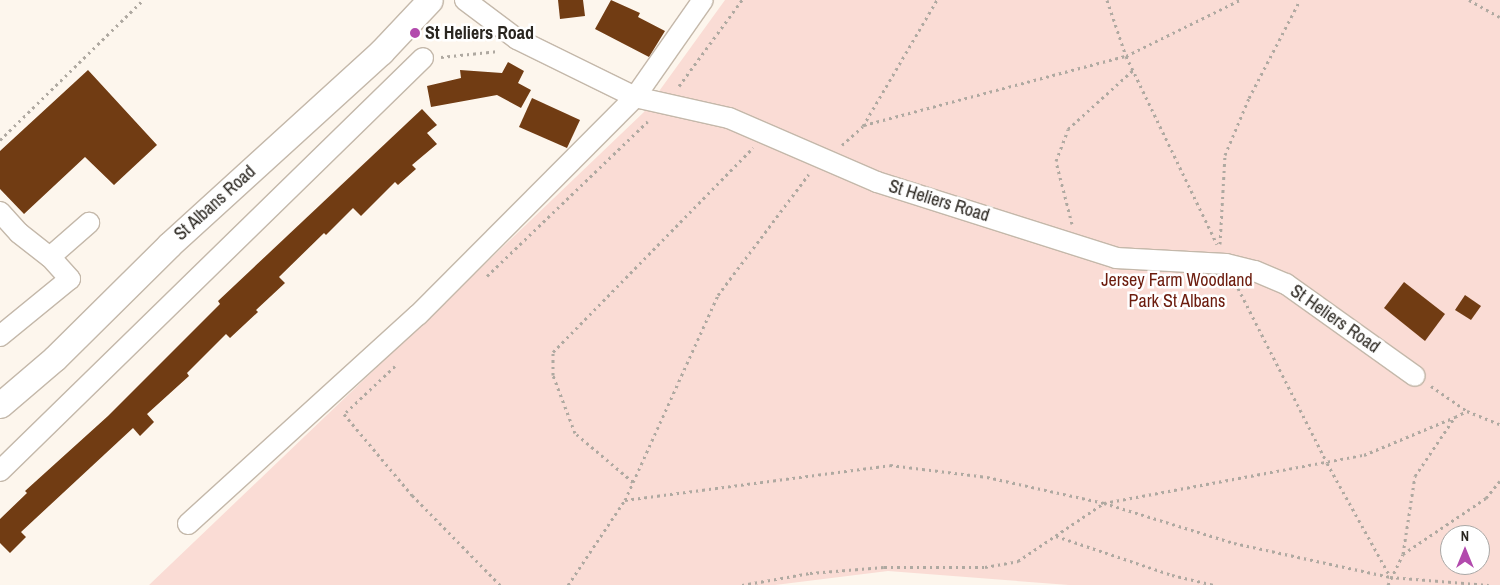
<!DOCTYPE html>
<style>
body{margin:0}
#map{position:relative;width:1500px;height:585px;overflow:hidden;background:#fdf6ed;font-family:"Archivo Narrow",sans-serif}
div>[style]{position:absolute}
.green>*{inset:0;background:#fadcd5}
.building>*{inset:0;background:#713c13}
.path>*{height:3px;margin-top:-1.5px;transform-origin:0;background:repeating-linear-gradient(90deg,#afa9a1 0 2.5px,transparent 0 6.5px)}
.roads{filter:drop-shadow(1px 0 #c4b8aa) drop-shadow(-1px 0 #c4b8aa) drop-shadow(0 1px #c4b8aa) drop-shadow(0 -1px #c4b8aa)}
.minor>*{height:20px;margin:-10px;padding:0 10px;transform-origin:10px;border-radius:10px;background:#fff}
.major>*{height:25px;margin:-12.5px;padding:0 12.5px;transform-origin:12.5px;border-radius:12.5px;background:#fff}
.dots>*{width:14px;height:14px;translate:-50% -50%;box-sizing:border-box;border:2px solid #fff;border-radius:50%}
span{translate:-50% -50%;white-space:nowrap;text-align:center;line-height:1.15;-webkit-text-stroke:5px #fff;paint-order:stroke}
.poi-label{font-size:18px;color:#2a2620;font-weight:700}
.left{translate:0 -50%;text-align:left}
.street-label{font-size:18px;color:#2a2620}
.park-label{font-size:18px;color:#6c1c0d}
.north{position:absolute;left:1440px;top:525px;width:50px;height:50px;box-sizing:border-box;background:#fff;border:1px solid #aaa8a6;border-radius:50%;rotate:0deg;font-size:14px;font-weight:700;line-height:20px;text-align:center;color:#2a2620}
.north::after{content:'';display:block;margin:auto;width:18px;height:22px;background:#b24aad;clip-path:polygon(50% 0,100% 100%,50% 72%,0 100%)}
</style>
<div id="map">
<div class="green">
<div style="clip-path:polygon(evenodd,725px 0,1500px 0,1500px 585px,1069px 585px,888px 571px,775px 585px,149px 585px,644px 112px,725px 0,1450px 535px,1480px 535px,1480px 565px,1450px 565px,1450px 535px)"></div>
</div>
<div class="building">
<div style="clip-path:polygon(558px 0,583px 0,585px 16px,560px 19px)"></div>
<div style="clip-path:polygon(611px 0,640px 13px,638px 17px,665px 31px,649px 57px,595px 29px)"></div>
<div style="clip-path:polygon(508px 62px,524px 71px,518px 83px,531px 90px,521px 108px,497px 95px,431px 107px,427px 86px,461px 78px,460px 70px,502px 73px)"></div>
<div style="clip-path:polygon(88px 70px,157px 145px,114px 185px,85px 157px,24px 214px,0 189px,0 151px)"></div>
<div style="clip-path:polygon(532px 98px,580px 120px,567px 148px,519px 127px)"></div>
<div style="clip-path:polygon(422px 109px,437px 125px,427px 133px,437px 144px,412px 165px,416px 169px,398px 185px,395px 182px,361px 216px,353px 208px,326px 235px,324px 233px,279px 277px,285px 283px,256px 310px,258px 312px,230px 338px,226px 334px,187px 373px,189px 376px,147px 414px,154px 422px,140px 436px,133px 428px,21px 532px,26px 537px,10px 553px,0 543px,0 519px,27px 493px,25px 491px,108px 416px,220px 304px,218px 301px)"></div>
<div style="clip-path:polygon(1404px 282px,1445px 314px,1425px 341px,1384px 308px)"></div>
<div style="clip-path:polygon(1465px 295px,1481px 306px,1471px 320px,1455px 310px)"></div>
</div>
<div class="path">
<div style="left:1107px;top:0;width:59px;rotate:71.3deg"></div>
<div style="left:1126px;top:56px;width:209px;rotate:64.2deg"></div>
<div style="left:1469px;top:0;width:35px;rotate:29deg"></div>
<div style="left:441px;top:57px;width:58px;rotate:-5.9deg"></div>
<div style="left:679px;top:86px;width:107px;rotate:-53.8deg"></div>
<div style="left:864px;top:125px;width:271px;rotate:-14.8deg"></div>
<div style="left:1126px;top:56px;width:127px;rotate:-26.2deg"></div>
<div style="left:0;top:140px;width:200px;rotate:-44.4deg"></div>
<div style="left:842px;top:145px;width:28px;rotate:-42deg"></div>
<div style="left:863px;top:126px;width:146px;rotate:-59.6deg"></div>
<div style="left:1072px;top:224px;width:65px;rotate:-104.3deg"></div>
<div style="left:1056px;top:161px;width:34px;rotate:-69deg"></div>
<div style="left:1068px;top:129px;width:88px;rotate:-42.2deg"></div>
<div style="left:1220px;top:244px;width:89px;rotate:-86.8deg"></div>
<div style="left:1225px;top:155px;width:62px;rotate:-67.2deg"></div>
<div style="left:1249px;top:98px;width:110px;rotate:-62.5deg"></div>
<div style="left:487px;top:276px;width:223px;rotate:-43.9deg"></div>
<div style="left:1238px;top:288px;width:196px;rotate:63deg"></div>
<div style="left:1327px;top:463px;width:129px;rotate:60.9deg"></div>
<div style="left:395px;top:366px;width:70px;rotate:136.7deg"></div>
<div style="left:344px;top:414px;width:106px;rotate:50deg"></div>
<div style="left:412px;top:495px;width:126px;rotate:45.6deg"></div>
<div style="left:1431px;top:386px;width:44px;rotate:34.8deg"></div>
<div style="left:1467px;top:411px;width:35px;rotate:22deg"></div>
<div style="left:633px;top:482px;width:76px;rotate:-139.8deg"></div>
<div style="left:575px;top:433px;width:62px;rotate:-110.8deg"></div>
<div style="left:553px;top:375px;width:23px;rotate:-90deg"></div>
<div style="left:553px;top:352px;width:286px;rotate:-45.6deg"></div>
<div style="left:625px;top:500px;width:225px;rotate:-65.6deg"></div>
<div style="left:718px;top:295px;width:151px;rotate:-53.1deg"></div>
<div style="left:1056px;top:536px;width:122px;rotate:18.6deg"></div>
<div style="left:1172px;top:575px;width:43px;rotate:13.4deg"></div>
<div style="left:1403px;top:554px;width:100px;rotate:-34deg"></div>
<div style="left:1486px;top:498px;width:22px;rotate:-51deg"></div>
<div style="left:568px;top:585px;width:102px;rotate:-56.2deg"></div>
<div style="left:625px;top:500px;width:267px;rotate:-7.5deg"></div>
<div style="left:890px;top:465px;width:98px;rotate:7.1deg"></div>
<div style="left:987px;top:477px;width:120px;rotate:12.5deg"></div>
<div style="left:1104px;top:503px;width:264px;rotate:-10.5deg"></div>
<div style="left:1364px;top:455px;width:99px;rotate:-22.7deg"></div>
<div style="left:742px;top:585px;width:69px;rotate:-10deg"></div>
<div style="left:810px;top:573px;width:74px;rotate:-4.6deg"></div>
<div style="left:884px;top:567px;width:101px"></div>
<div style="left:985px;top:567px;width:34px;rotate:-10deg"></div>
<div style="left:1018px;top:561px;width:104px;rotate:-34deg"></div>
<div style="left:1104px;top:503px;width:136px;rotate:17.1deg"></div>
<div style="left:1234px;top:543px;width:160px;rotate:12.3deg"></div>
<div style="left:1390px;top:577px;width:99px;rotate:4.6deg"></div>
<div style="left:1388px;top:585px;width:34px;rotate:-64deg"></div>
<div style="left:1403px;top:554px;width:79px;rotate:-81.3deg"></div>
<div style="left:1415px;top:476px;width:71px;rotate:-55.9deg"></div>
<div style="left:1455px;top:417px;width:13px;rotate:-27deg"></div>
</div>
<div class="roads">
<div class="minor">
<div style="left:465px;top:0;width:65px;rotate:36.9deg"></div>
<div style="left:517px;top:39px;width:131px;rotate:26.2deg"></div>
<div style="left:635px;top:97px;width:96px;rotate:12.6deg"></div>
<div style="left:729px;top:118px;width:161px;rotate:23.4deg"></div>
<div style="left:877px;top:182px;width:251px;rotate:17.6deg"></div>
<div style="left:1116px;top:258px;width:110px;rotate:3.1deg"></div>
<div style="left:1226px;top:264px;width:30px;rotate:14deg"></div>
<div style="left:1255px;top:271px;width:34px;rotate:23deg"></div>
<div style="left:1286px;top:284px;width:158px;rotate:35.5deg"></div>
<div style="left:0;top:212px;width:28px;rotate:48deg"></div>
<div style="left:19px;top:233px;width:39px;rotate:38deg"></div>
<div style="left:0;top:336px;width:90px;rotate:-39.2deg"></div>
<div style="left:70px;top:279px;width:30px;rotate:-132deg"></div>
<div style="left:50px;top:257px;width:52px;rotate:-41.1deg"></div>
<div style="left:0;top:471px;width:591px;rotate:-44.31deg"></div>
<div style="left:188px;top:524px;width:311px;rotate:-42.3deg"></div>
<div style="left:418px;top:315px;width:308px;rotate:-45.1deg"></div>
<div style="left:635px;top:97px;width:118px;rotate:-55deg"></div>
</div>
<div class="major">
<div style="left:0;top:405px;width:72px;rotate:-40.5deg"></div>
<div style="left:55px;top:358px;width:161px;rotate:-44.7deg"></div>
<div style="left:169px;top:245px;width:287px;rotate:-42.3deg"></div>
<div style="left:381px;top:52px;width:71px;rotate:-46.7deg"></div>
</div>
</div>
<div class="dots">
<div style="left:415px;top:33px;background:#b24aad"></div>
</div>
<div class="poi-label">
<span class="left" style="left:425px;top:33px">St Heliers Road</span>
</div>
<div class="street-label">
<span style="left:939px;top:201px;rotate:17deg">St Heliers Road</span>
<span style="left:215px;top:203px;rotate:-42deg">St Albans Road</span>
<span style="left:1335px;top:319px;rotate:35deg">St Heliers Road</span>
</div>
<div class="park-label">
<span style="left:1177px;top:291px">Jersey Farm Woodland<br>Park St Albans</span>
</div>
<div class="north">N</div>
</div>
